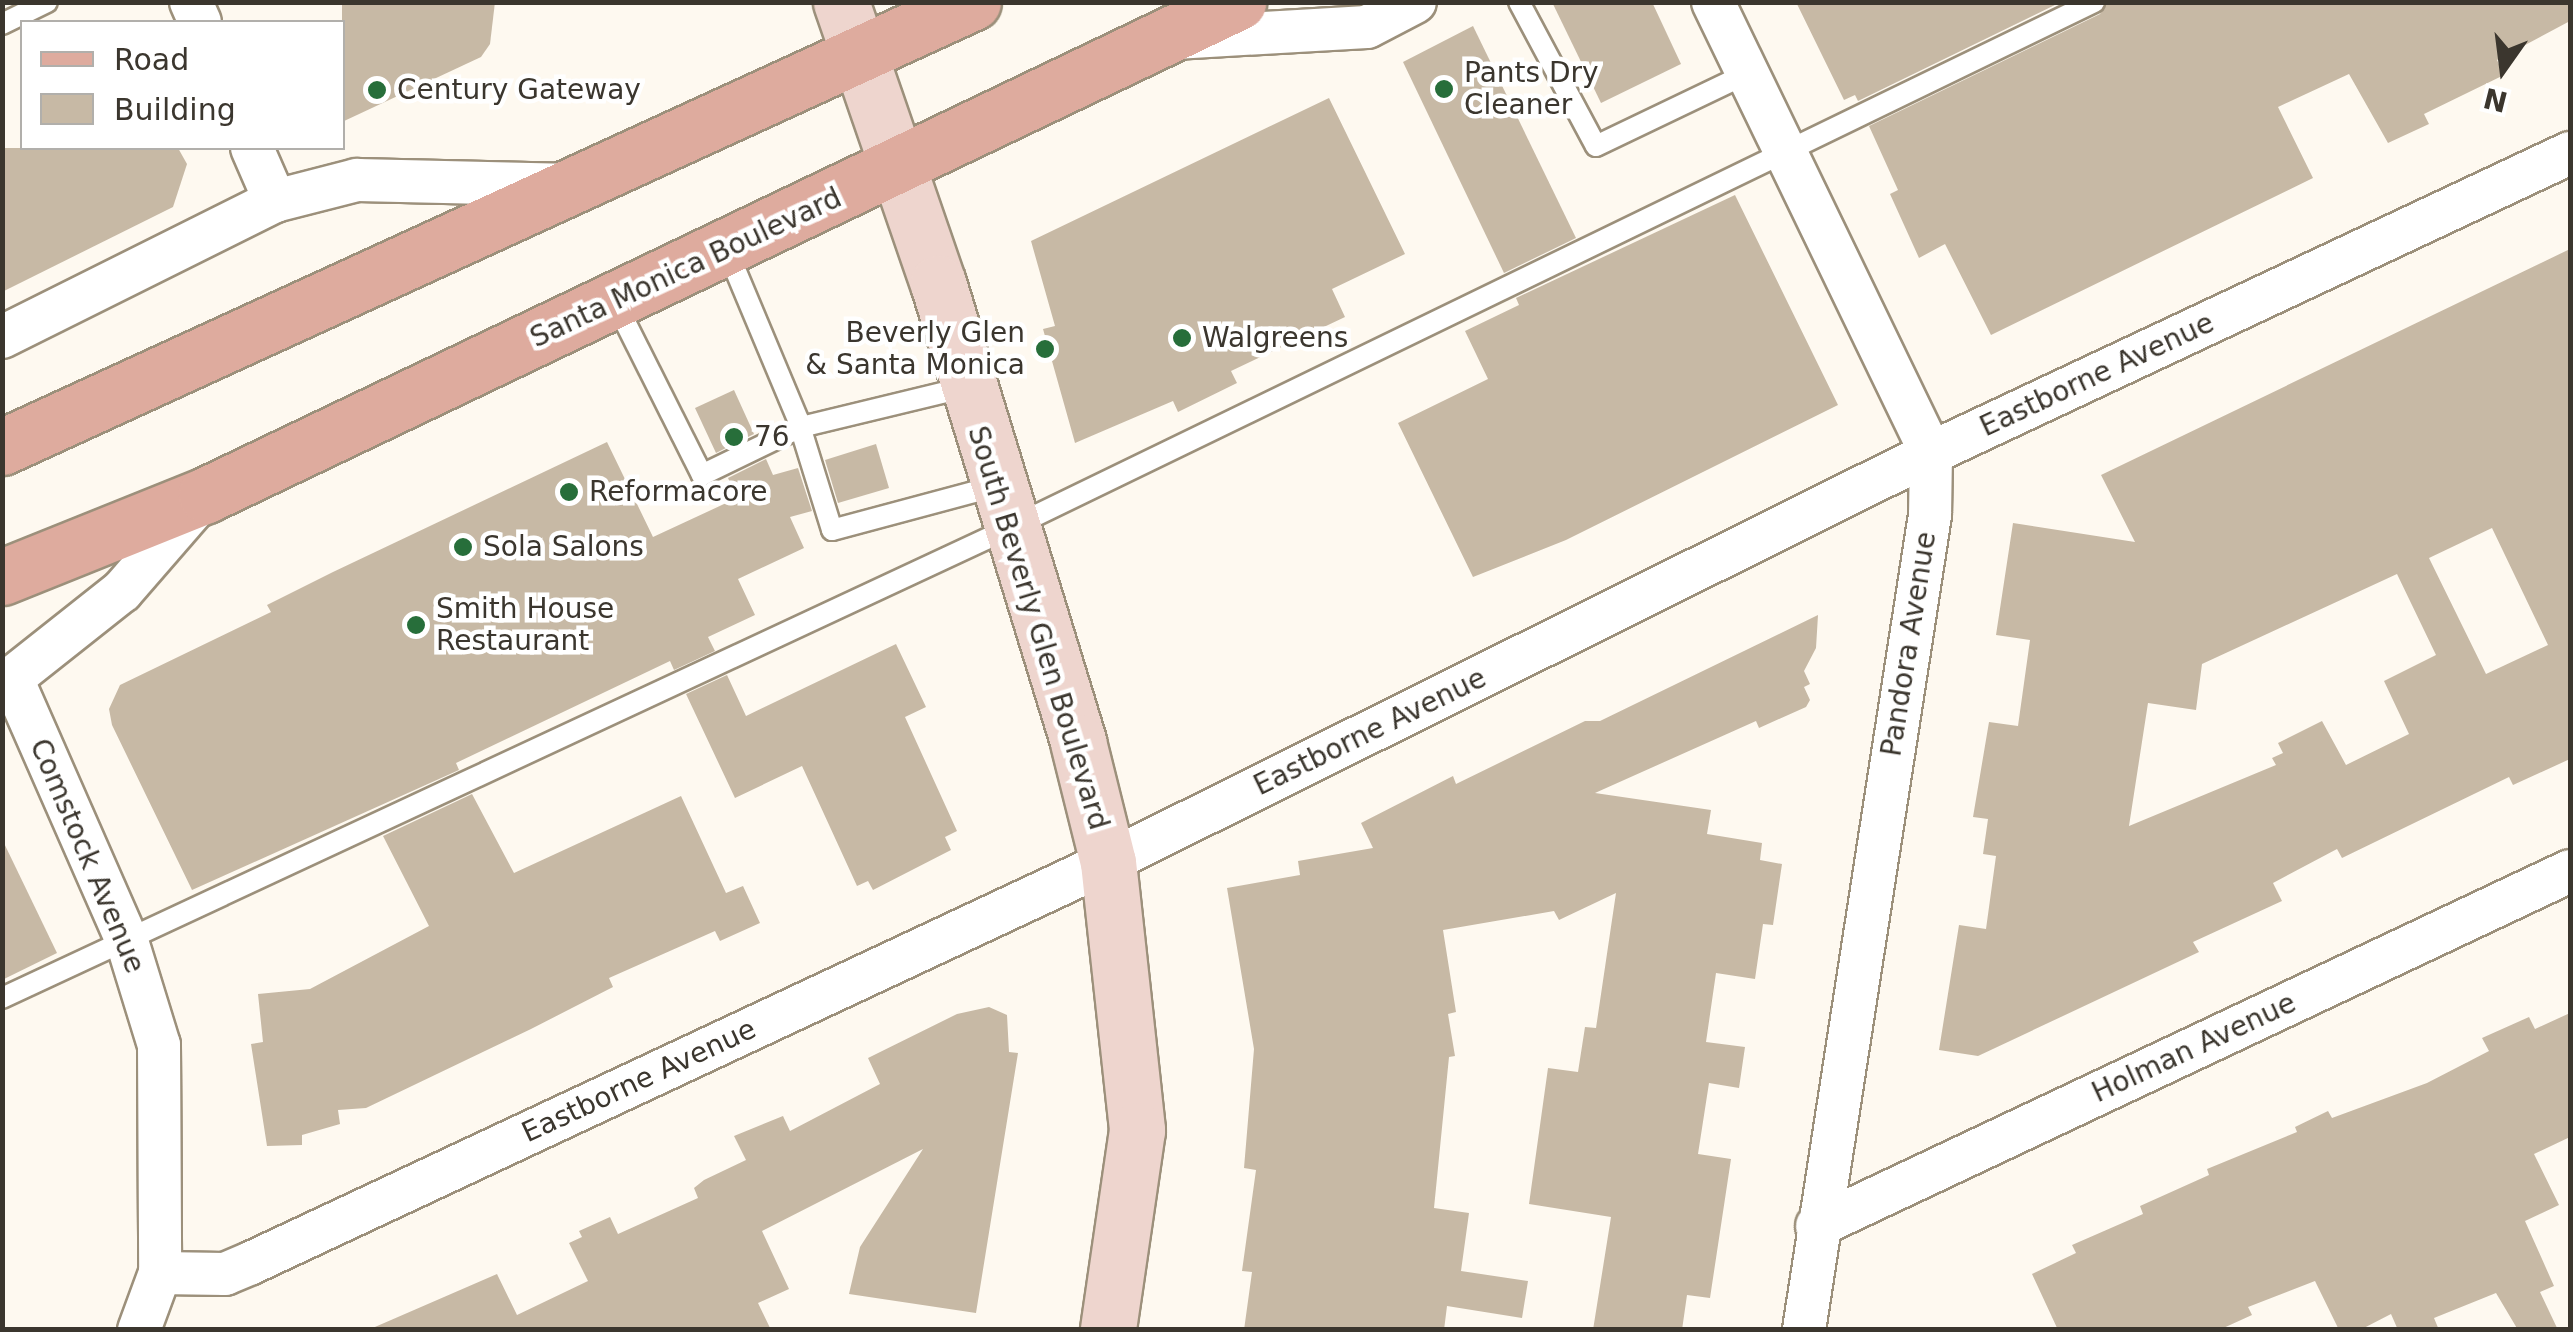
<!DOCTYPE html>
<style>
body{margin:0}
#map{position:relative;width:2573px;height:1332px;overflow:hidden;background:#fef9f0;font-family:"DejaVu Sans",sans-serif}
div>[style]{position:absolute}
.building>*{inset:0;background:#c7b9a5}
.roads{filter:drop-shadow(2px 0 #9c907b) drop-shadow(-2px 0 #9c907b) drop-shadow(0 2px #9c907b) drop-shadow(0 -2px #9c907b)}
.service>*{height:20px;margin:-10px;padding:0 10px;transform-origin:10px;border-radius:10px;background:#fff}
.minor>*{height:42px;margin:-21px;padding:0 21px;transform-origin:21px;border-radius:21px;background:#fff}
.secondary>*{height:55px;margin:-27.5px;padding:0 27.5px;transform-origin:27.5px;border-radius:27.5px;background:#eed5ce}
.primary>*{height:55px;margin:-27.5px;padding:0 27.5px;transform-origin:27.5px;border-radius:27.5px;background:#deab9e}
.dots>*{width:28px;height:28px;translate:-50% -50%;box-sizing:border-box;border:5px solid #fff;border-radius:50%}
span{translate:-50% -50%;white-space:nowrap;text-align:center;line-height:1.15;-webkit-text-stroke:9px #fff;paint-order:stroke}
.poi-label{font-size:28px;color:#3b362e}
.left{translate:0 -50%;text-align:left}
.right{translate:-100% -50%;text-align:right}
.street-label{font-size:28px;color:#3b362e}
.frame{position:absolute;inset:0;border:5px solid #3b362e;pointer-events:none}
.legend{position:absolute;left:20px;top:20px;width:325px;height:130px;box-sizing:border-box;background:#fff;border:2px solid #b1afab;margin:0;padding:12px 18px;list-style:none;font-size:30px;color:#3b362e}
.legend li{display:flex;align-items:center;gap:20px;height:50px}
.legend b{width:50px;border:2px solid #b1afab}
.north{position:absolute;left:2453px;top:20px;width:100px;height:100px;-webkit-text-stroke:8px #fff;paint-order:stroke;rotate:194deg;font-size:28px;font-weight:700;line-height:40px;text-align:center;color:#3b362e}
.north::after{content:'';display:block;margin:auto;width:35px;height:45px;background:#3b362e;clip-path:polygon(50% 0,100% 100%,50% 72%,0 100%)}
</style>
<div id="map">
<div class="building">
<div style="clip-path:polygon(342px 2px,495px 2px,490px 44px,481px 57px,342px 122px)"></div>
<div style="clip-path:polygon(1552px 2px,1652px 2px,1681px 64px,1601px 103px)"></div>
<div style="clip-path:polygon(1796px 2px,2061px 2px,1858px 101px,1855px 95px,1844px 100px)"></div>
<div style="clip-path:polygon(2108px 2px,2570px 2px,2570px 21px,2497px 60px,2504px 75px,2424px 114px,2429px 124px,2388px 143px,2349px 74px,2278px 107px,2313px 178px,1991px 335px,1945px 244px,1919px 258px,1890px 194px,1898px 190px,1869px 126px,2100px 14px)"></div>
<div style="clip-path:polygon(1473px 26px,1576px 238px,1504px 273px,1403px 62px)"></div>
<div style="clip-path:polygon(1329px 98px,1405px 254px,1332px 289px,1345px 317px,1231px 371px,1237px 383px,1178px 412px,1173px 401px,1075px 443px,1043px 329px,1055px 326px,1031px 241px)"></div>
<div style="clip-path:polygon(2px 148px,178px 148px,187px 164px,173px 207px,2px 292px)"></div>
<div style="clip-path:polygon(1735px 195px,1838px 405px,1566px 540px,1473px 577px,1398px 423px,1488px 379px,1465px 331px,1519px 305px,1516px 298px)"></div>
<div style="clip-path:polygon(evenodd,2570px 249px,2570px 759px,2513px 785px,2509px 777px,2342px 858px,2337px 849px,2273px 883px,2282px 901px,2193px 942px,2199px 952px,1978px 1056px,1939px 1050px,1959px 925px,1986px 929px,1996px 856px,1983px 854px,1988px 819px,1973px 817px,1989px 722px,2018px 726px,2030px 640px,1996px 635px,2013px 523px,2135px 542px,2101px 475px,2570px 249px,2492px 528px,2548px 645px,2486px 674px,2429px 558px,2492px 528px,2570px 249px,2397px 574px,2436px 655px,2384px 681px,2409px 734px,2346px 765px,2322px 721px,2278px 743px,2283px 753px,2272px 758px,2276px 765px,2129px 826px,2148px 703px,2196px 710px,2202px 664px,2397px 574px)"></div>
<div style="clip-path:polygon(734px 390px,754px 434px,716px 453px,695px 408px)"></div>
<div style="clip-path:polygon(607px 442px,653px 537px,737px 498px,728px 478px,766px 459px,773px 475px,798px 468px,812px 511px,790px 517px,804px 548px,738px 579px,755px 615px,708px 637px,715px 651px,674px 670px,670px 661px,456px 763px,459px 770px,192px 890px,112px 725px,109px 709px,120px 685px,271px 612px,267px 605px,333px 572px)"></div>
<div style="clip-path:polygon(876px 444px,889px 488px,838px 503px,825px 460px)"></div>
<div style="clip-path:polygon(1818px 615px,1816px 648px,1804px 671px,1810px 684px,1804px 687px,1810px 700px,1806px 707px,1759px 728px,1756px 721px,1595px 793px,1711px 810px,1707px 834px,1762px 843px,1760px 860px,1782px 864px,1773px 925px,1763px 924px,1755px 979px,1716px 973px,1706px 1042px,1745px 1047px,1739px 1088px,1709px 1083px,1698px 1154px,1731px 1159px,1710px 1298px,1687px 1295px,1682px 1330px,1593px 1330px,1611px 1217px,1529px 1204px,1548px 1068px,1578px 1072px,1585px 1027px,1596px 1028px,1616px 893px,1559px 920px,1554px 911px,1443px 930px,1456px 1012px,1448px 1014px,1455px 1056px,1449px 1057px,1434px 1208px,1469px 1213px,1461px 1271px,1528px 1281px,1522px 1318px,1447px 1306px,1444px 1330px,1244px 1330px,1252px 1272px,1242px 1271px,1256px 1170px,1244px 1168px,1254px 1049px,1227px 888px,1300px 875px,1298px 861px,1373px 848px,1361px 823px,1453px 776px,1456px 784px,1585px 721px,1600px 721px)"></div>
<div style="clip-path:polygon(896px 644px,926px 707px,905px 717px,957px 831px,945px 837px,951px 850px,873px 890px,868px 881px,857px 886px,802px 766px,735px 798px,686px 694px,727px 675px,746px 716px)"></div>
<div style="clip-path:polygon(472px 794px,514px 873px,681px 796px,726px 893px,743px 886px,760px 923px,720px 941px,715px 931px,609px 978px,613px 987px,531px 1029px,366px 1108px,338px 1110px,340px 1124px,302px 1135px,302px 1145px,267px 1146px,251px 1044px,263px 1042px,258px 994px,310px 989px,429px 926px,383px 836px)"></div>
<div style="clip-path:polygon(2px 839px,57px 953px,2px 980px)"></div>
<div style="clip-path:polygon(989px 1007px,1007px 1015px,1009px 1052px,1018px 1053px,976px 1313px,849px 1294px,860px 1247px,923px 1149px,762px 1231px,789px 1289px,758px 1303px,771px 1330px,368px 1330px,497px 1274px,517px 1315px,588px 1281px,569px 1243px,582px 1237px,579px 1231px,610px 1217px,618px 1234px,698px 1198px,694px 1188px,704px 1180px,746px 1160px,734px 1136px,783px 1116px,790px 1131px,880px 1084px,868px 1058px,957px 1014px)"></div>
<div style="clip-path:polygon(2570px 1013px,2570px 1137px,2534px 1154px,2559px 1205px,2525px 1221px,2554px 1286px,2540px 1292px,2558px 1330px,2518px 1330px,2496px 1293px,2434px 1318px,2439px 1330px,2398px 1330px,2391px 1314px,2360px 1330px,2339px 1330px,2315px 1281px,2248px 1307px,2252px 1315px,2219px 1330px,2058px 1330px,2032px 1274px,2076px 1253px,2072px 1245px,2143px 1214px,2140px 1206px,2209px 1175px,2207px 1169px,2297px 1132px,2295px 1127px,2328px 1111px,2332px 1118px,2427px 1083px,2489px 1051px,2482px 1038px,2529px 1017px,2535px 1029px)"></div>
</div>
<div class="roads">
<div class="service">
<div style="left:1519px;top:2px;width:163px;rotate:61.9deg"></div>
<div style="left:1596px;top:146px;width:166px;rotate:-25.6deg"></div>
<div style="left:2px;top:24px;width:50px;rotate:-26.1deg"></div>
<div style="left:727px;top:250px;width:184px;rotate:67.3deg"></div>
<div style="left:798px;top:420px;width:115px;rotate:72.8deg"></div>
<div style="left:832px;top:530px;width:170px;rotate:-15deg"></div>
<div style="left:615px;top:302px;width:194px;rotate:63.3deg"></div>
<div style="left:702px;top:475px;width:110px;rotate:-25.9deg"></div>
<div style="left:801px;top:427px;width:170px;rotate:-13.6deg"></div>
<div style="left:2px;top:998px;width:1112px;rotate:-25deg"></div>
<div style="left:1010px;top:528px;width:1205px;rotate:-25.88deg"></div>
</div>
<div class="minor">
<div style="left:191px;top:2px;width:22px;rotate:66deg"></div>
<div style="left:1713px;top:2px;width:501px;rotate:64.2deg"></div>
<div style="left:1931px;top:453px;width:62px;rotate:90.9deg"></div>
<div style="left:1930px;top:515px;width:825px;rotate:98.79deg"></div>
<div style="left:1175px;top:38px;width:192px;rotate:-3.3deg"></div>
<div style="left:1367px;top:27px;width:54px;rotate:-27.5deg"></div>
<div style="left:252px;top:148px;width:58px;rotate:66.5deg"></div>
<div style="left:2px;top:337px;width:305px;rotate:-26.5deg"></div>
<div style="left:275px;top:201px;width:85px;rotate:-14.4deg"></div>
<div style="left:357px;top:180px;width:217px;rotate:1.3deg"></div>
<div style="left:13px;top:681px;width:281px;rotate:66.3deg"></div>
<div style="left:126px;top:938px;width:112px;rotate:72.9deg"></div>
<div style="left:159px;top:1045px;width:228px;rotate:89.7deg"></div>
<div style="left:160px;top:1273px;width:61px;rotate:110.2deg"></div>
<div style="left:2px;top:686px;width:153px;rotate:-38.4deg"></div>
<div style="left:122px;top:591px;width:122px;rotate:-49deg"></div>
<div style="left:1817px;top:1226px;width:832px;rotate:-25.24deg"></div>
<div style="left:160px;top:1273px;width:65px;rotate:0.9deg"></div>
<div style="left:225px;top:1274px;width:28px;rotate:-23deg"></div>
<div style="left:251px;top:1263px;width:946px;rotate:-25.08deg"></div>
<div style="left:1108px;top:862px;width:919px;rotate:-26.43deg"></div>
<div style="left:1931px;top:453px;width:706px;rotate:-25.15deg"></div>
</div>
<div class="secondary">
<div style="left:841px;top:2px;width:297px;rotate:71deg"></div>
<div style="left:938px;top:283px;width:480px;rotate:73deg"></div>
<div style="left:1078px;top:742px;width:124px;rotate:76deg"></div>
<div style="left:1108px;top:862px;width:270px;rotate:83.8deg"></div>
<div style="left:1137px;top:1130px;width:202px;rotate:98.3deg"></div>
</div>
<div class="primary">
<div style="left:2px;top:447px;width:1068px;rotate:-24.62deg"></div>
<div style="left:2px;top:577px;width:220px;rotate:-21.9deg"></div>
<div style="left:206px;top:495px;width:1144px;rotate:-25.53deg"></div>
</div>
</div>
<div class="dots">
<div style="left:1444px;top:89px;background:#276e3a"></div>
<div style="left:377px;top:90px;background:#276e3a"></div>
<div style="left:1182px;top:338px;background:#276e3a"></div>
<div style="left:1045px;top:349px;background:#276e3a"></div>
<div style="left:734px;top:437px;background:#276e3a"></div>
<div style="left:569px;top:492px;background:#276e3a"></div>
<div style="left:463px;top:547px;background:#276e3a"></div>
<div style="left:416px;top:625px;background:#276e3a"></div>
</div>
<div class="poi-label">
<span class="left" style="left:1464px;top:89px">Pants Dry<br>Cleaner</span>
<span class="left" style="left:397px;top:90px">Century Gateway</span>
<span class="right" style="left:1025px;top:349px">Beverly Glen<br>&amp; Santa Monica</span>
<span class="left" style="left:1202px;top:338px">Walgreens</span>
<span class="left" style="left:754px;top:437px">76</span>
<span class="left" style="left:589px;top:492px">Reformacore</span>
<span class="left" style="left:483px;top:547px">Sola Salons</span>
<span class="left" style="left:436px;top:625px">Smith House<br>Restaurant</span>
</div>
<div class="street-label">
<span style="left:686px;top:268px;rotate:-25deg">Santa Monica Boulevard</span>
<span style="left:2097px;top:375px;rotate:-25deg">Eastborne Avenue</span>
<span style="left:1038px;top:628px;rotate:73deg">South Beverly Glen Boulevard</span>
<span style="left:1909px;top:644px;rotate:-81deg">Pandora Avenue</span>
<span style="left:1370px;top:732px;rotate:-26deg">Eastborne Avenue</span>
<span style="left:87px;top:856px;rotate:67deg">Comstock Avenue</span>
<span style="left:2194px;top:1048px;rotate:-25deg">Holman Avenue</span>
<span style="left:639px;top:1081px;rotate:-25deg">Eastborne Avenue</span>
</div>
<div class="frame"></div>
<ul class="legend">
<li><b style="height:12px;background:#deab9e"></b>Road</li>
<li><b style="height:28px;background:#c7b9a5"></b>Building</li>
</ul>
<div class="north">N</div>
</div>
